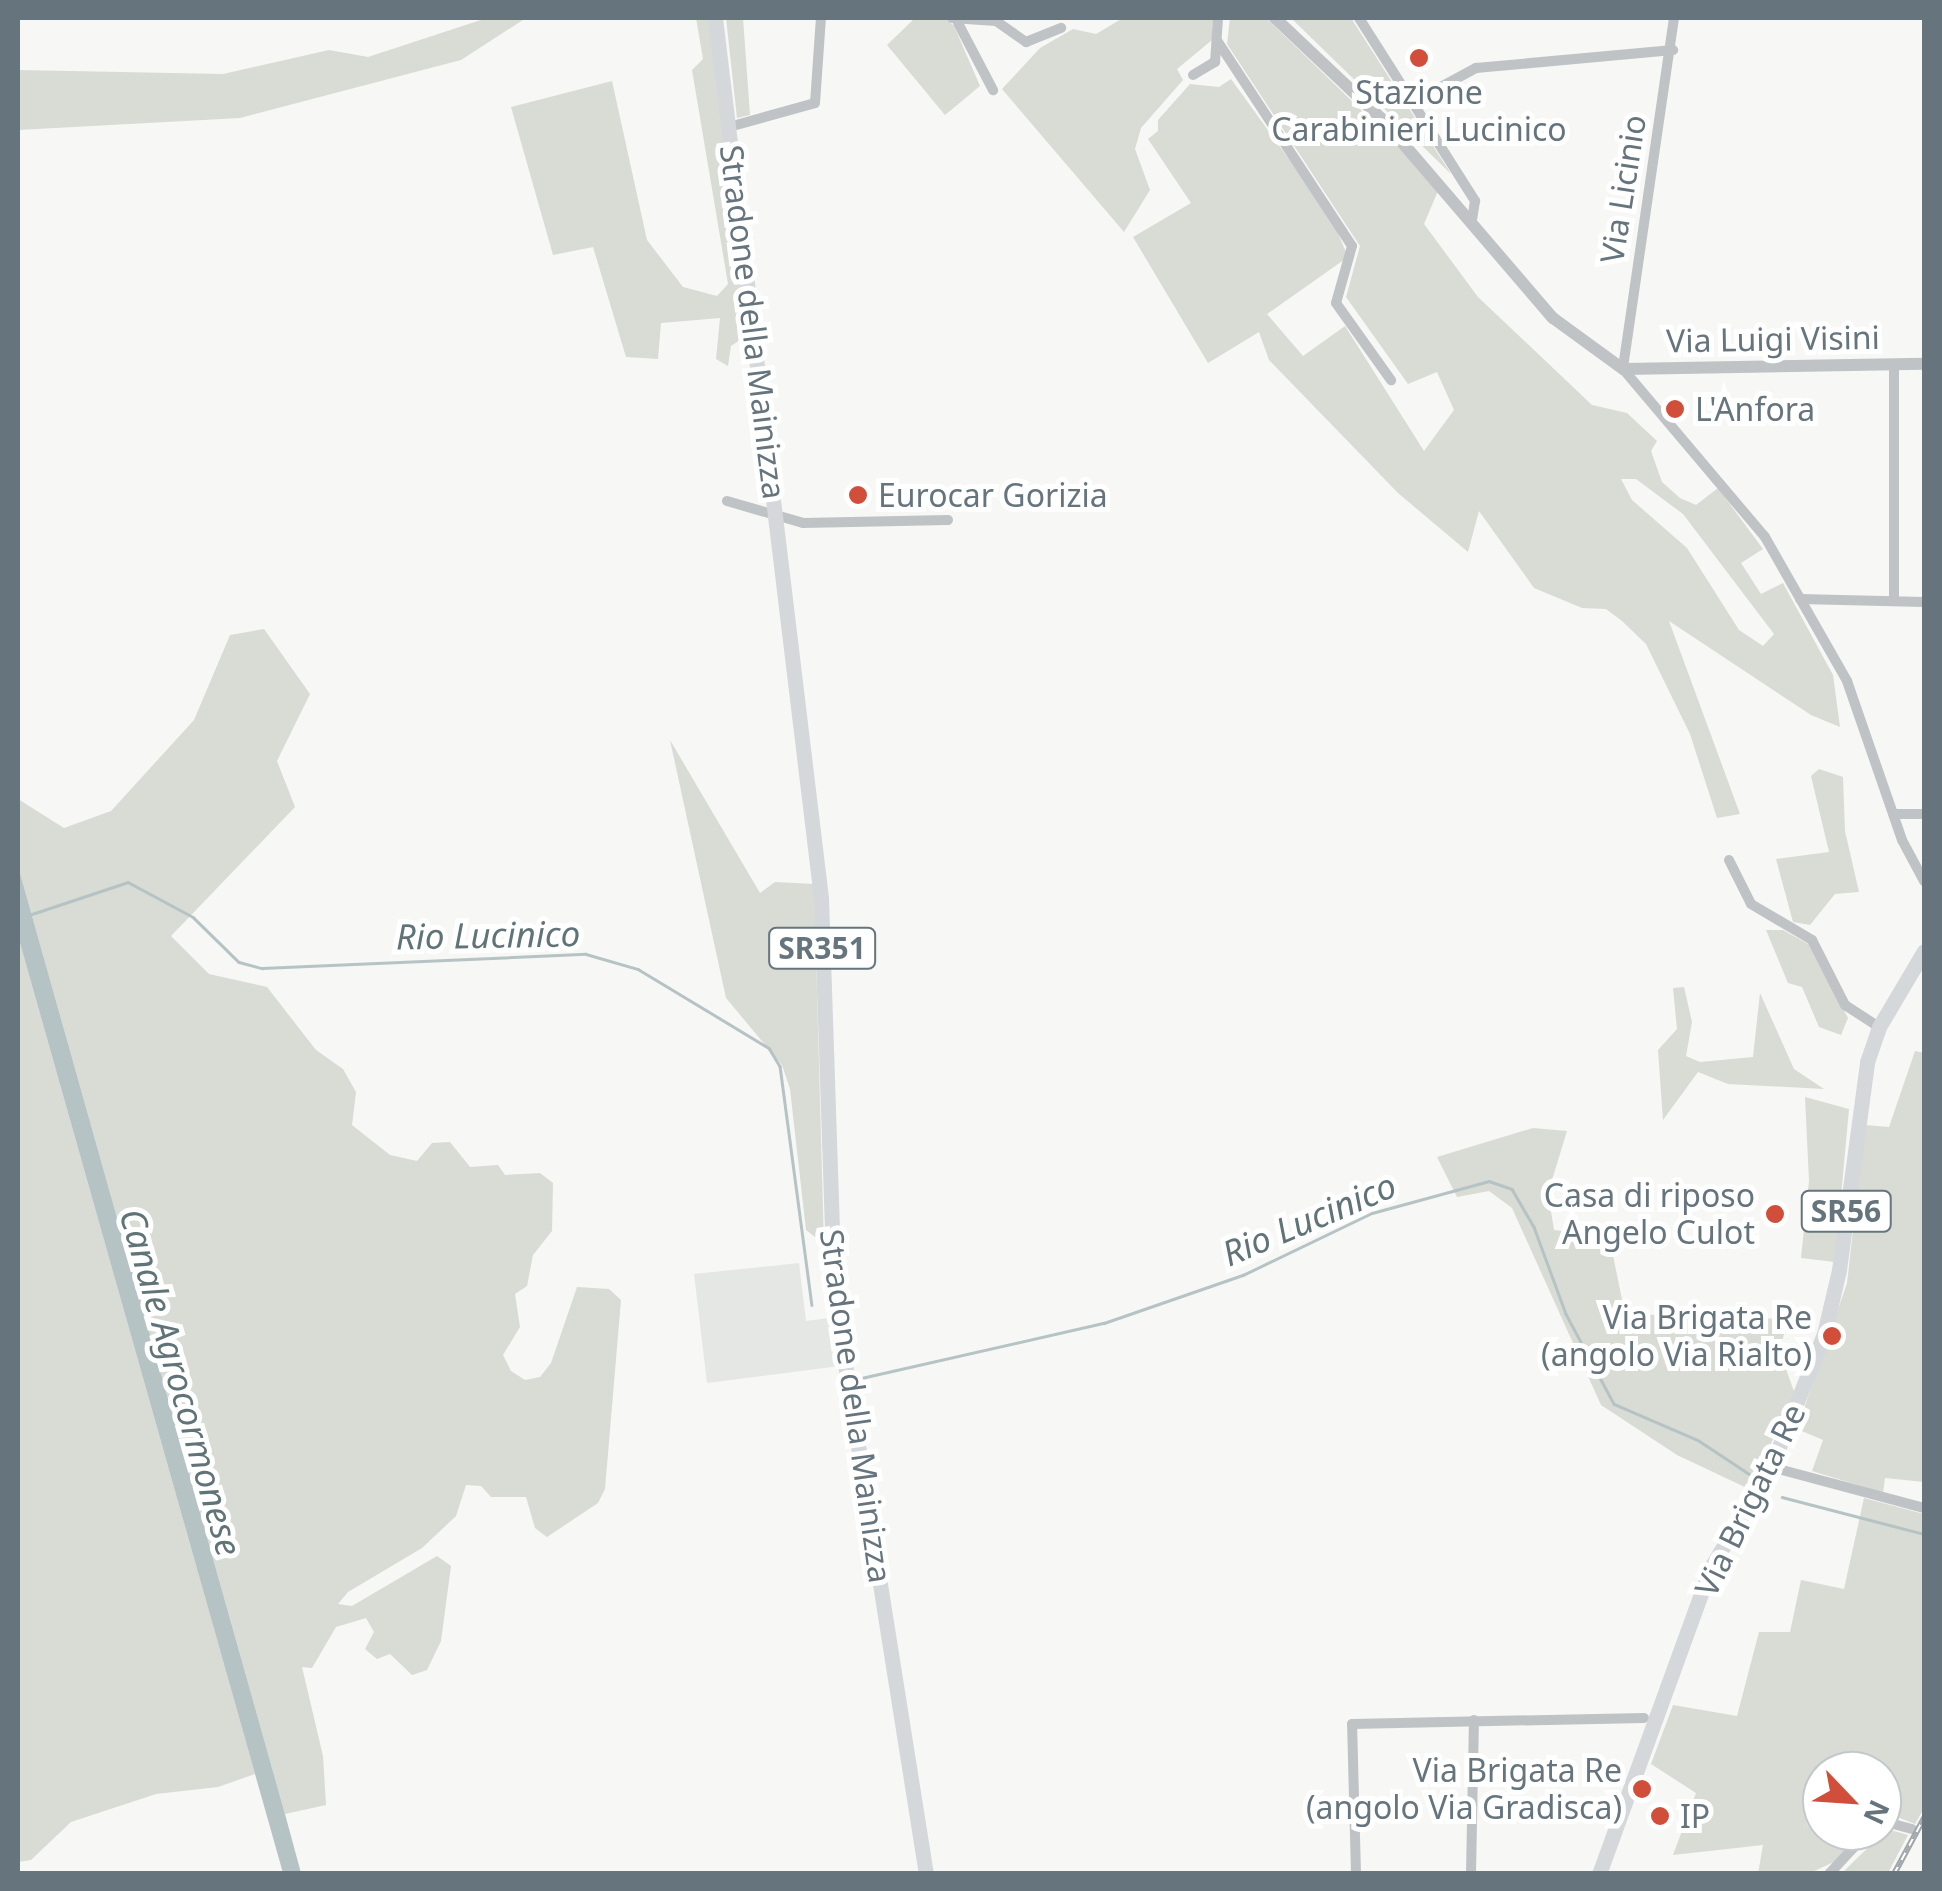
<!DOCTYPE html>
<style>
body{margin:0}
#map{position:relative;width:1942px;height:1891px;overflow:hidden;background:#f7f7f5;font-family:"Noto Sans",sans-serif}
div>[style]{position:absolute}
.built>*{inset:0;background:#e5e7e5}
.green>*{inset:0;background:#d8dcd4}
.water>*{inset:0;background:#b6c3c5}
.stream>*{height:2.5px;margin:-1.25px;padding:0 1.25px;transform-origin:1.25px;border-radius:1.25px;background:#b6c3c5}
.minor>*{height:10px;margin:-5px;padding:0 5px;transform-origin:5px;border-radius:5px;background:#bfc3c6}
.tertiary>*{height:12px;margin:-6px;padding:0 6px;transform-origin:6px;border-radius:6px;background:#bfc3c6}
.primary>*{height:15px;margin:-7.5px;padding:0 7.5px;transform-origin:7.5px;border-radius:7.5px;background:#d4d8db}
.rail>*{height:6px;margin-top:-3px;transform-origin:0;background:repeating-linear-gradient(90deg,#fff 0 8px,#9fa6aa 0 16px);box-sizing:border-box;border-block:2px solid #9fa6aa}
.dots>*{width:28px;height:28px;translate:-50% -50%;box-sizing:border-box;border:5px solid #fff;border-radius:50%}
span{translate:-50% -50%;white-space:nowrap;text-align:center;line-height:1.15;-webkit-text-stroke:10px #fff;paint-order:stroke}
.shield-label span{padding:2px 8px;background:#fff;border:2px solid;border-radius:8px;-webkit-text-stroke-width:0}
.shield-label{font-size:30px;color:#66757d;font-weight:700}
.poi-label{font-size:32px;color:#66757d}
.left{translate:0 -50%;text-align:left}
.right{translate:-100% -50%;text-align:right}
.street-label{font-size:32px;color:#66757d}
.water-label{font-size:35px;color:#607478;font-style:italic}
.frame{position:absolute;inset:0;border:20px solid #66757d;pointer-events:none}
.north{position:absolute;left:1802px;top:1751px;width:100px;height:100px;box-sizing:border-box;background:#fff;border:2px solid #c2c8cb;border-radius:50%;rotate:115deg;font-size:28px;font-weight:700;line-height:40px;text-align:center;color:#66757d}
.north::after{content:'';display:block;margin:auto;width:35px;height:45px;background:#d14e3b;clip-path:polygon(50% 0,100% 100%,50% 72%,0 100%)}
</style>
<div id="map">
<div class="built">
<div style="clip-path:polygon(799px 1263px,806px 1321px,829px 1318px,840px 1366px,707px 1383px,694px 1274px)"></div>
</div>
<div class="green">
<div style="clip-path:polygon(487px 18px,526px 18px,461px 60px,240px 118px,18px 130px,18px 70px,223px 74px,329px 50px,368px 57px)"></div>
<div style="clip-path:polygon(696px 18px,710px 18px,749px 334px,731px 346px,728px 366px,716px 359px,720px 318px,661px 323px,658px 359px,626px 357px,593px 247px,553px 255px,511px 107px,612px 81px,647px 240px,683px 287px,717px 296px,728px 284px,692px 70px,703px 59px)"></div>
<div style="clip-path:polygon(726px 18px,743px 18px,750px 115px,737px 118px)"></div>
<div style="clip-path:polygon(915px 18px,945px 18px,954px 26px,980px 86px,945px 115px,887px 45px)"></div>
<div style="clip-path:polygon(1123px 18px,1213px 18px,1212px 40px,1177px 69px,1183px 80px,1141px 128px,1135px 149px,1150px 190px,1124px 232px,1002px 89px,1040px 48px,1073px 29px,1096px 34px)"></div>
<div style="clip-path:polygon(evenodd,1230px 18px,1266px 18px,1419px 166px,1438px 191px,1424px 224px,1478px 297px,1592px 405px,1627px 413px,1657px 441px,1651px 451px,1662px 482px,1680px 498px,1696px 505px,1718px 488px,1763px 549px,1741px 563px,1761px 594px,1783px 583px,1833px 675px,1840px 727px,1811px 715px,1669px 621px,1740px 814px,1717px 818px,1690px 734px,1646px 644px,1622px 621px,1606px 609px,1582px 608px,1534px 588px,1479px 511px,1468px 552px,1398px 493px,1269px 360px,1259px 332px,1208px 363px,1133px 237px,1191px 203px,1148px 139px,1158px 131px,1158px 120px,1190px 84px,1219px 87px,1231px 79px,1332px 219px,1348px 257px,1267px 314px,1303px 356px,1345px 326px,1424px 451px,1454px 410px,1437px 372px,1408px 384px,1346px 297px,1360px 246px,1227px 44px,1230px 18px,1621px 479px,1636px 479px,1683px 514px,1774px 634px,1763px 646px,1739px 630px,1687px 548px,1632px 500px,1621px 479px)"></div>
<div style="clip-path:polygon(1291px 18px,1351px 18px,1451px 174px,1367px 92px)"></div>
<div style="clip-path:polygon(264px 629px,310px 694px,277px 761px,295px 807px,171px 936px,209px 974px,267px 987px,316px 1050px,343px 1069px,356px 1092px,352px 1125px,390px 1155px,417px 1161px,432px 1143px,450px 1142px,470px 1167px,498px 1165px,505px 1175px,540px 1173px,553px 1183px,552px 1231px,533px 1255px,527px 1286px,515px 1294px,520px 1327px,503px 1355px,511px 1371px,525px 1380px,540px 1377px,551px 1363px,577px 1287px,609px 1289px,621px 1300px,605px 1489px,598px 1503px,547px 1537px,535px 1528px,526px 1497px,491px 1497px,481px 1486px,466px 1485px,456px 1516px,422px 1548px,348px 1592px,338px 1604px,352px 1606px,437px 1556px,451px 1566px,441px 1641px,427px 1670px,412px 1675px,390px 1654px,377px 1659px,365px 1649px,374px 1632px,366px 1618px,336px 1627px,312px 1668px,302px 1667px,323px 1756px,326px 1805px,285px 1814px,18px 866px,18px 799px,64px 828px,111px 811px,194px 720px,230px 635px)"></div>
<div style="clip-path:polygon(670px 740px,760px 893px,775px 882px,814px 884px,824px 1244px,806px 1230px,790px 1089px,782px 1065px,726px 998px)"></div>
<div style="clip-path:polygon(1819px 769px,1843px 777px,1845px 831px,1859px 892px,1835px 894px,1810px 925px,1793px 922px,1776px 859px,1829px 852px,1811px 776px)"></div>
<div style="clip-path:polygon(1766px 930px,1783px 930px,1810px 945px,1848px 1018px,1841px 1035px,1819px 1027px,1802px 987px,1788px 983px)"></div>
<div style="clip-path:polygon(18px 936px,255px 1774px,218px 1787px,156px 1794px,71px 1822px,31px 1860px,18px 1862px)"></div>
<div style="clip-path:polygon(1684px 987px,1692px 1022px,1686px 1056px,1700px 1062px,1753px 1057px,1760px 993px,1794px 1069px,1824px 1089px,1728px 1084px,1698px 1072px,1663px 1120px,1658px 1050px,1677px 1029px,1673px 988px)"></div>
<div style="clip-path:polygon(1915px 1051px,1924px 1053px,1924px 1482px,1885px 1478px,1883px 1493px,1812px 1471px,1823px 1440px,1797px 1429px,1847px 1283px,1865px 1125px,1889px 1127px)"></div>
<div style="clip-path:polygon(1805px 1097px,1849px 1109px,1835px 1262px,1801px 1258px,1809px 1181px)"></div>
<div style="clip-path:polygon(1533px 1128px,1567px 1131px,1548px 1193px,1554px 1230px,1609px 1236px,1625px 1314px,1789px 1319px,1779px 1350px,1795px 1394px,1749px 1489px,1677px 1455px,1601px 1405px,1512px 1208px,1489px 1191px,1457px 1197px,1437px 1157px)"></div>
<div style="clip-path:polygon(1864px 1498px,1924px 1514px,1924px 1808px,1915px 1824px,1887px 1813px,1894px 1797px,1882px 1783px,1882px 1771px,1822px 1771px,1807px 1824px,1819px 1838px,1843px 1831px,1854px 1838px,1836px 1861px,1810px 1873px,1758px 1874px,1763px 1845px,1673px 1855px,1696px 1793px,1651px 1764px,1673px 1705px,1737px 1716px,1759px 1632px,1790px 1632px,1801px 1580px,1844px 1589px)"></div>
<div style="clip-path:polygon(1887px 1829px,1908px 1835px,1888px 1873px,1842px 1873px)"></div>
</div>
<div class="water">
<div style="clip-path:polygon(18px 866px,285px 1814px,301px 1873px,283px 1873px,18px 936px)"></div>
</div>
<div class="stream">
<div style="left:29px;top:915px;width:104px;rotate:-18.4deg"></div>
<div style="left:128px;top:882px;width:74px;rotate:28.3deg"></div>
<div style="left:193px;top:917px;width:64px;rotate:44.4deg"></div>
<div style="left:239px;top:962px;width:24px;rotate:15deg"></div>
<div style="left:262px;top:968px;width:324px;rotate:-2.5deg"></div>
<div style="left:586px;top:954px;width:54px;rotate:16.1deg"></div>
<div style="left:638px;top:969px;width:153px;rotate:31.1deg"></div>
<div style="left:769px;top:1048px;width:21px;rotate:59deg"></div>
<div style="left:780px;top:1066px;width:241px;rotate:82.4deg"></div>
<div style="left:857px;top:1379px;width:253px;rotate:-12.8deg"></div>
<div style="left:1104px;top:1323px;width:147px;rotate:-19.1deg"></div>
<div style="left:1243px;top:1275px;width:143px;rotate:-25.7deg"></div>
<div style="left:1372px;top:1213px;width:121px;rotate:-15.3deg"></div>
<div style="left:1489px;top:1181px;width:24px;rotate:19deg"></div>
<div style="left:1512px;top:1189px;width:44px;rotate:59.9deg"></div>
<div style="left:1534px;top:1227px;width:93px;rotate:69.8deg"></div>
<div style="left:1566px;top:1314px;width:102px;rotate:61.9deg"></div>
<div style="left:1614px;top:1404px;width:91px;rotate:23.2deg"></div>
<div style="left:1698px;top:1440px;width:67px;rotate:33.5deg"></div>
<div style="left:1782px;top:1497px;width:147px;rotate:14.6deg"></div>
</div>
<div class="minor">
<div style="left:952px;top:18px;width:44px;rotate:3.9deg"></div>
<div style="left:996px;top:21px;width:37px;rotate:35deg"></div>
<div style="left:1026px;top:42px;width:38px;rotate:-22deg"></div>
<div style="left:1359px;top:18px;width:217px;rotate:57.6deg"></div>
<div style="left:1475px;top:201px;width:20px;rotate:99deg"></div>
<div style="left:1674px;top:18px;width:355px;rotate:98.3deg"></div>
<div style="left:1623px;top:369px;width:220px;rotate:49.8deg"></div>
<div style="left:1765px;top:537px;width:166px;rotate:60.3deg"></div>
<div style="left:1847px;top:681px;width:168px;rotate:70.9deg"></div>
<div style="left:1902px;top:840px;width:47px;rotate:61.8deg"></div>
<div style="left:958px;top:23px;width:76px;rotate:62.4deg"></div>
<div style="left:1218px;top:42px;width:244px;rotate:56.7deg"></div>
<div style="left:1352px;top:246px;width:59px;rotate:105.7deg"></div>
<div style="left:1336px;top:303px;width:95px;rotate:54.5deg"></div>
<div style="left:1193px;top:75px;width:26px;rotate:-31deg"></div>
<div style="left:1215px;top:62px;width:44px;rotate:-86.1deg"></div>
<div style="left:1413px;top:102px;width:72px;rotate:-28.4deg"></div>
<div style="left:1476px;top:68px;width:198px;rotate:-5.2deg"></div>
<div style="left:729px;top:127px;width:89px;rotate:-15.6deg"></div>
<div style="left:815px;top:103px;width:85px;rotate:-86deg"></div>
<div style="left:1894px;top:365px;width:236px;rotate:90deg"></div>
<div style="left:727px;top:501px;width:79px;rotate:16.1deg"></div>
<div style="left:803px;top:523px;width:145px;rotate:-1.2deg"></div>
<div style="left:1800px;top:599px;width:124px;rotate:1.4deg"></div>
<div style="left:1894px;top:814px;width:30px"></div>
<div style="left:1729px;top:860px;width:49px;rotate:63.4deg"></div>
<div style="left:1751px;top:904px;width:71px;rotate:30.5deg"></div>
<div style="left:1812px;top:940px;width:73px;rotate:63.1deg"></div>
<div style="left:1845px;top:1005px;width:40px;rotate:32.9deg"></div>
<div style="left:1771px;top:1467px;width:158px;rotate:15deg"></div>
<div style="left:1882px;top:1821px;width:31px;rotate:15deg"></div>
<div style="left:1356px;top:1874px;width:150px;rotate:-91.5deg"></div>
<div style="left:1352px;top:1724px;width:292px;rotate:-1.2deg"></div>
<div style="left:1471px;top:1874px;width:154px;rotate:-88.9deg"></div>
<div style="left:1829px;top:1874px;width:59px;rotate:-47.1deg"></div>
</div>
<div class="tertiary">
<div style="left:1275px;top:18px;width:149px;rotate:43.4deg"></div>
<div style="left:1383px;top:120px;width:261px;rotate:49.4deg"></div>
<div style="left:1553px;top:318px;width:87px;rotate:36.1deg"></div>
<div style="left:1623px;top:369px;width:301px;rotate:-1deg"></div>
</div>
<div class="primary">
<div style="left:715px;top:18px;width:886px;rotate:83.13deg"></div>
<div style="left:821px;top:898px;width:396px;rotate:88.1deg"></div>
<div style="left:834px;top:1294px;width:587px;rotate:80.99deg"></div>
<div style="left:1599px;top:1874px;width:327px;rotate:-70deg"></div>
<div style="left:1711px;top:1567px;width:117px;rotate:-59deg"></div>
<div style="left:1771px;top:1467px;width:143px;rotate:-68.3deg"></div>
<div style="left:1824px;top:1334px;width:66px;rotate:-76.8deg"></div>
<div style="left:1839px;top:1270px;width:210px;rotate:-82.3deg"></div>
<div style="left:1867px;top:1062px;width:37px;rotate:-71deg"></div>
<div style="left:1879px;top:1027px;width:88px;rotate:-59.4deg"></div>
</div>
<div class="rail">
<div style="left:1894px;top:1874px;width:64px;rotate:-61.8deg"></div>
</div>
<div class="dots">
<div style="left:1419px;top:58px;background:#d14e3b"></div>
<div style="left:1675px;top:409px;background:#d14e3b"></div>
<div style="left:858px;top:495px;background:#d14e3b"></div>
<div style="left:1775px;top:1214px;background:#d14e3b"></div>
<div style="left:1832px;top:1336px;background:#d14e3b"></div>
<div style="left:1642px;top:1789px;background:#d14e3b"></div>
<div style="left:1660px;top:1816px;background:#d14e3b"></div>
</div>
<div class="shield-label">
<span style="left:822px;top:948px">SR351</span>
<span style="left:1846px;top:1211px">SR56</span>
</div>
<div class="poi-label">
<span style="left:1419px;top:111px">Stazione<br>Carabinieri Lucinico</span>
<span class="left" style="left:1695px;top:409px">L'Anfora</span>
<span class="left" style="left:878px;top:495px">Eurocar Gorizia</span>
<span class="right" style="left:1755px;top:1214px">Casa di riposo<br>Angelo Culot</span>
<span class="right" style="left:1812px;top:1336px">Via Brigata Re<br>(angolo Via Rialto)</span>
<span class="right" style="left:1622px;top:1789px">Via Brigata Re<br>(angolo Via Gradisca)</span>
<span class="left" style="left:1680px;top:1816px">IP</span>
</div>
<div class="street-label">
<span style="left:1623px;top:189px;rotate:-81deg">Via Licinio</span>
<span style="left:753px;top:322px;rotate:83deg">Stradone della Mainizza</span>
<span style="left:1773px;top:339px;rotate:-1deg">Via Luigi Visini</span>
<span style="left:856px;top:1406px;rotate:82deg">Stradone della Mainizza</span>
<span style="left:1750px;top:1500px;rotate:-64deg">Via Brigata Re</span>
</div>
<div class="water-label">
<span style="left:488px;top:935px;rotate:-1deg">Rio Lucinico</span>
<span style="left:1309px;top:1219px;rotate:-23deg">Rio Lucinico</span>
<span style="left:181px;top:1382px;rotate:74deg">Canale Agrocormonese</span>
</div>
<div class="frame"></div>
<div class="north">N</div>
</div>
